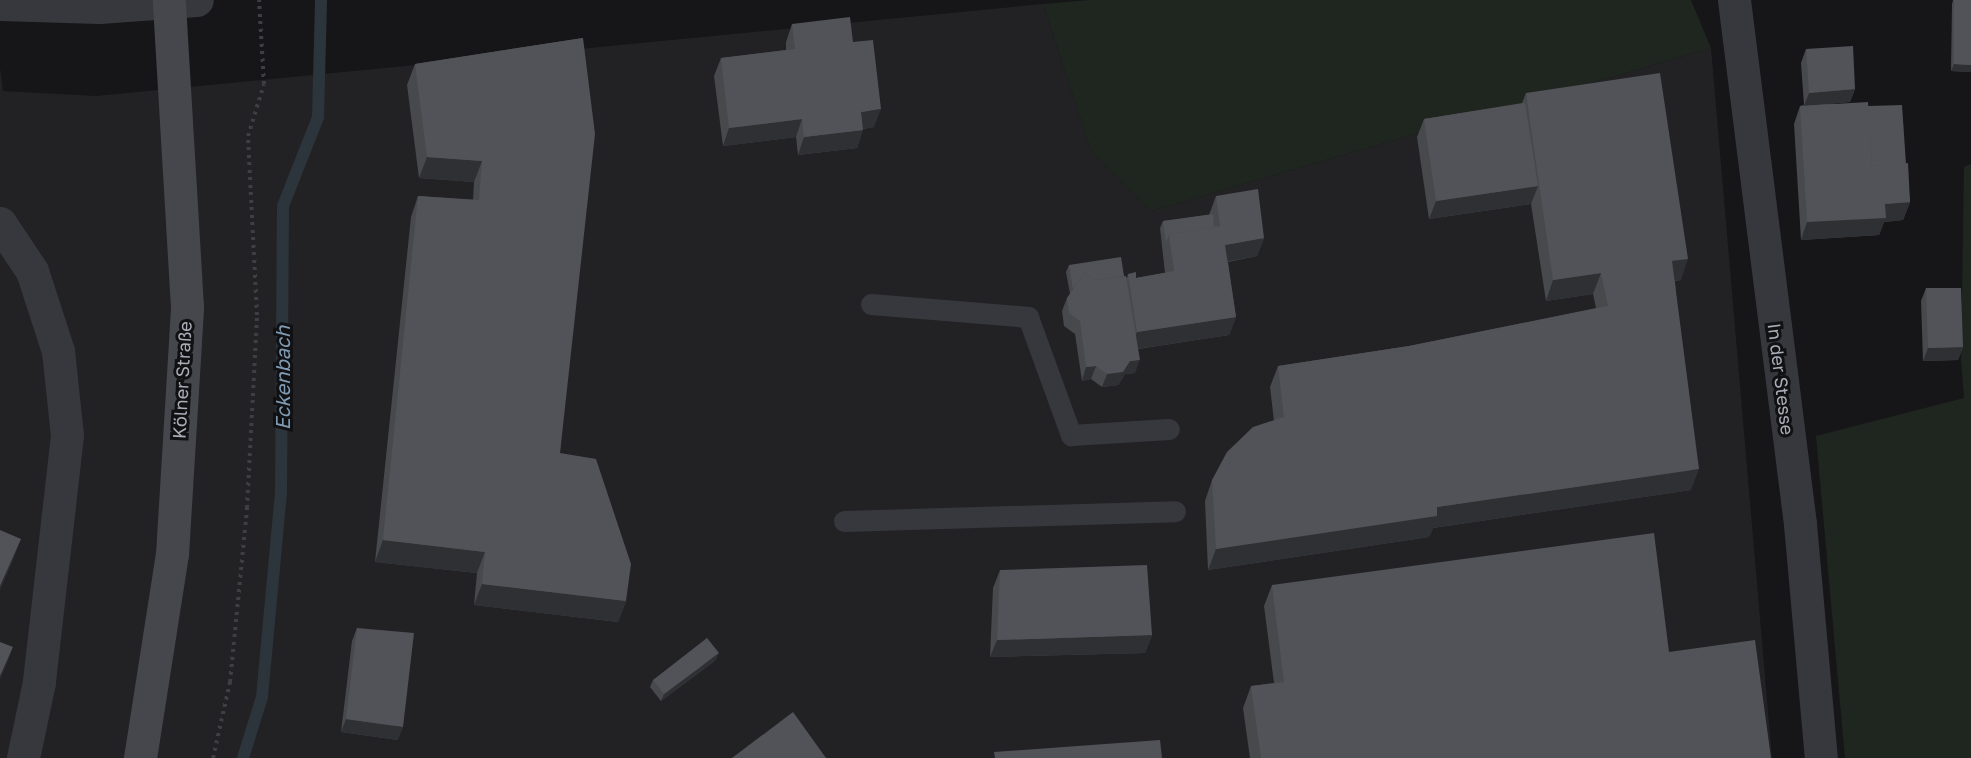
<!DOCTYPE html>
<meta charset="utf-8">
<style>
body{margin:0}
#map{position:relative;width:1971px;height:758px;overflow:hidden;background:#161618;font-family:"Golos Text",sans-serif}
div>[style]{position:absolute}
.built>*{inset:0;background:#222225}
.green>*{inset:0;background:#1e261f}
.stream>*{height:12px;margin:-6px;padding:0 6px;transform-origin:6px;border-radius:6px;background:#2c353c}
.path>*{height:4px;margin-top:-2px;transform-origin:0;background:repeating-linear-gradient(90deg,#3d3f44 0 3px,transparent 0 7.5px)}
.lane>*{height:21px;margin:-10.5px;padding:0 10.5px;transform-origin:10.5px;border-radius:10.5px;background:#37383d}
.street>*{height:33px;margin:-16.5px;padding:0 16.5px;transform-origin:16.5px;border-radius:16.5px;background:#37383d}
.secondary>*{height:33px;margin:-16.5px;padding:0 16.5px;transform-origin:16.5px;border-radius:16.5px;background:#45474d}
.wall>*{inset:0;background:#47494d}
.shaded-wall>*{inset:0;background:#2f3033}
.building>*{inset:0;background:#525359}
span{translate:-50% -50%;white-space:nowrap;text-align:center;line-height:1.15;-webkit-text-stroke:6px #111113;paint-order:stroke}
.street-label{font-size:18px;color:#a8adb8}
.water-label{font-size:20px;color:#7f9bb3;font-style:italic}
</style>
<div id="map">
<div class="built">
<div style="clip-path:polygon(1043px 4px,1091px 151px,1151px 211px,1711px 48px,1772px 758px,0 758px,0 68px,3px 91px,96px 96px)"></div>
</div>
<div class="green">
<div style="clip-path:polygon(1089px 0,1691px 0,1711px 48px,1151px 211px,1091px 151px,1043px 4px)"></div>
<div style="clip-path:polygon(1971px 164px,1971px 758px,1845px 758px,1816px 436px,1964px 398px,1961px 359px,1964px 167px)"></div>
</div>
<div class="stream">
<div style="left:243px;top:758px;width:64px;rotate:-72.7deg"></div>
<div style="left:262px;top:697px;width:206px;rotate:-84.7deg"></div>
<div style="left:281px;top:492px;width:286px;rotate:-89.6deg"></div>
<div style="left:283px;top:206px;width:96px;rotate:-68.5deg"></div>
<div style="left:318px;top:117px;width:117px;rotate:-88.5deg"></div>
</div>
<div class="path">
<div style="left:213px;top:758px;width:78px;rotate:-77.4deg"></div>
<div style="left:230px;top:682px;width:175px;rotate:-84.4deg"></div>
<div style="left:247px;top:508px;width:193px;rotate:-87deg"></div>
<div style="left:257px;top:315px;width:179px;rotate:-92.9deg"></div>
<div style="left:248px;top:136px;width:54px;rotate:-72.9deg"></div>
<div style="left:264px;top:84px;width:84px;rotate:-93.4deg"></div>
</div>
<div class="lane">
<div style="left:871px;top:304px;width:158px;rotate:4.7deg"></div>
<div style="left:1028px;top:317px;width:126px;rotate:70deg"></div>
<div style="left:1071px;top:435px;width:98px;rotate:-3.5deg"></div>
<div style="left:844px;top:521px;width:331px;rotate:-1.7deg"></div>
</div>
<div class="street">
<div style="left:1734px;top:0;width:528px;rotate:82.82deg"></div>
<div style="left:1800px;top:524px;width:235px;rotate:84.9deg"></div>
<div style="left:0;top:4px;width:99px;rotate:1.7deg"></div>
<div style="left:99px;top:7px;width:98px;rotate:-4.1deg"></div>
<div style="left:0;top:223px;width:58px;rotate:56.3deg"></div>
<div style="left:32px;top:271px;width:84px;rotate:72deg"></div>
<div style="left:58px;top:351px;width:84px;rotate:83.9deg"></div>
<div style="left:67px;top:435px;width:249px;rotate:96.5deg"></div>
<div style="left:39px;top:682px;width:78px;rotate:101.9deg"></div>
</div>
<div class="secondary">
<div style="left:140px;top:758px;width:206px;rotate:-81.1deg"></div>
<div style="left:172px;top:554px;width:247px;rotate:-86.5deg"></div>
<div style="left:187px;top:307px;width:308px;rotate:-93.4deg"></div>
</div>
<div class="wall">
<div style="clip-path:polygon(1953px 0,1971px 0,1971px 72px,1951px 71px,1952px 4px)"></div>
<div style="clip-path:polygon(792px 24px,853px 42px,874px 127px,863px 129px,857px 148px,798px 155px,796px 137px,723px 146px,714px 76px,721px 58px,786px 50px,786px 42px)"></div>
<div style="clip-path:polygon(583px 38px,560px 453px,626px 601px,618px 622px,474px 605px,477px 573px,375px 562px,411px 217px,418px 196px,473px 200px,474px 182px,419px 178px,407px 85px,415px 64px)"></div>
<div style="clip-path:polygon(1806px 49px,1855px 89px,1850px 102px,1827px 104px,1868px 106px,1906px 164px,1910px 202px,1903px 220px,1884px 222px,1879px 235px,1801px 240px,1794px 124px,1800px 106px,1804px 105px,1801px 63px)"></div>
<div style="clip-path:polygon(1526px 93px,1681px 280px,1675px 281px,1691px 490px,1433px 528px,1429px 537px,1208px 570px,1205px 501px,1212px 480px,1274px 421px,1270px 387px,1278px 366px,1409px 346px,1596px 308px,1593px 294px,1546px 301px,1531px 204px,1429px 219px,1417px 137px,1424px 119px,1522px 103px)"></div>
<div style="clip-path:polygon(1216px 196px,1264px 238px,1257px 256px,1228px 262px,1236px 317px,1229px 335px,1138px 349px,1135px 373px,1125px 374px,1118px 385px,1102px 387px,1091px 379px,1082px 381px,1075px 334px,1064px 326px,1062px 311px,1067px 298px,1070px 294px,1066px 272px,1069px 265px,1124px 276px,1127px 278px,1128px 274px,1136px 278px,1165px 273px,1160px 228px,1163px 221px,1209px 215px)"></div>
<div style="clip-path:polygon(1926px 288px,1963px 347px,1958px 360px,1923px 361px,1921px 301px)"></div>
<div style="clip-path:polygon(1000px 570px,1152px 635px,1145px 653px,990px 657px,993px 588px)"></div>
<div style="clip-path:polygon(1272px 585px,1669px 652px,1771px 758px,1250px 758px,1243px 708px,1251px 686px,1274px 683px,1264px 606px)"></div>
<div style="clip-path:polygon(357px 628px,398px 740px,341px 732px,352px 641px)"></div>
<div style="clip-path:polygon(716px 660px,661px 701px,650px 687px,653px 680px)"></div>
</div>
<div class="shaded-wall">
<div style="clip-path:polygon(1954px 64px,1971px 65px,1971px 72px,1951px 71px)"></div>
<div style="clip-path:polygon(1855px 89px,1850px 102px,1804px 106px,1809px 93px)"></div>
<div style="clip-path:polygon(881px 109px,874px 127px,855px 130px,861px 112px)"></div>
<div style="clip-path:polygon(802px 119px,796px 137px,723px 146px,729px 128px)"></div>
<div style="clip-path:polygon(863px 130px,857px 148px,798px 155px,804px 137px)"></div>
<div style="clip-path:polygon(427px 157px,482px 161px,474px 182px,419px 178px)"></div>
<div style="clip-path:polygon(1538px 186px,1531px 204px,1429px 219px,1436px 201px)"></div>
<div style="clip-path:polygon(1910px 202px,1903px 220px,1884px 222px,1879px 235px,1801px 240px,1807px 222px,1885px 204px)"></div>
<div style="clip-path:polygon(1264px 238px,1257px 256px,1219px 263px,1225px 245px)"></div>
<div style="clip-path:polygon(1688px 259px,1681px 280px,1665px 282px,1672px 261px)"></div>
<div style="clip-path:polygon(1601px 273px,1593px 294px,1546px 301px,1553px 280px)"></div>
<div style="clip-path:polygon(1236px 317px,1229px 335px,1130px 350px,1137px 332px)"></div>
<div style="clip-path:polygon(1963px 347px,1958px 360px,1923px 361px,1928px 348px)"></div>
<div style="clip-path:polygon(1140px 360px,1135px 373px,1125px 374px,1118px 385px,1102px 387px,1107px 374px,1130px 361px)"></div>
<div style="clip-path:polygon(1096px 366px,1091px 379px,1082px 381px,1086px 367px)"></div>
<div style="clip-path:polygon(1699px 469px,1691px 490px,1433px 528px,1429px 537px,1208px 570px,1216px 549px,1437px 507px)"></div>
<div style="clip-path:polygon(21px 539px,13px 560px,0 590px,0 586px)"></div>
<div style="clip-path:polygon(383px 540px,485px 552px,477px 573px,375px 562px)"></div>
<div style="clip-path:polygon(482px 584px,626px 601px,618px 622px,474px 605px)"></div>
<div style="clip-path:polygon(1152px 635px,1145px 653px,990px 657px,997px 640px)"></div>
<div style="clip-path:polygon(13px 647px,5px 668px,0 679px,0 676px)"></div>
<div style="clip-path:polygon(719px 653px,716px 660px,661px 701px,664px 694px)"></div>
<div style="clip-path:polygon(346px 719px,403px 727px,398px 740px,341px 732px)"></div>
</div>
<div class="building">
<div style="clip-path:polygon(1954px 0,1971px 0,1971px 65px,1954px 64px)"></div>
<div style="clip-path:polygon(850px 17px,853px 42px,873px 40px,881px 109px,861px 112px,863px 130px,804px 137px,802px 119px,729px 128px,721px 58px,795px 49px,792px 24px)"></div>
<div style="clip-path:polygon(583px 38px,595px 134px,560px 453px,596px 459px,631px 564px,626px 601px,482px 584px,485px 552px,383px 540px,418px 196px,479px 200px,482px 161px,427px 157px,415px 64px)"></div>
<div style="clip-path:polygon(1853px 46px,1855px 89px,1809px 93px,1806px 49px)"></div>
<div style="clip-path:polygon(1660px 73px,1688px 259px,1672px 261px,1699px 469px,1437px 507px,1437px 516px,1216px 549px,1212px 480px,1227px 452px,1253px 427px,1284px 417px,1278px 366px,1409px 346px,1608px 306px,1601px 273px,1553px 280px,1526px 93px)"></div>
<div style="clip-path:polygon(1868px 102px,1872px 166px,1908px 163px,1910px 202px,1885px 204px,1886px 218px,1807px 222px,1800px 106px)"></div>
<div style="clip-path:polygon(1525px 103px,1538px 186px,1436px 201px,1424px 119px)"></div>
<div style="clip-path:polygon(1902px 105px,1906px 164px,1872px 166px,1868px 106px)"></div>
<div style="clip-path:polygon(1258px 189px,1264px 238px,1225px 245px,1236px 317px,1137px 332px,1128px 274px,1136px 272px,1136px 278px,1174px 271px,1169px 234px,1220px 226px,1216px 196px)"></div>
<div style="clip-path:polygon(1213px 214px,1214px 227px,1169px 234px,1166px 243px,1163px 221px)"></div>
<div style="clip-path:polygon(1121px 257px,1124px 276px,1095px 280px,1085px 273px,1073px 289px,1069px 265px)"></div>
<div style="clip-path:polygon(1085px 273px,1095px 280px,1126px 276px,1140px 360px,1130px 361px,1123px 372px,1107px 374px,1096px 366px,1086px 367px,1080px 321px,1069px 313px,1067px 298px)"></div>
<div style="clip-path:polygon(1926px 288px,1961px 288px,1963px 347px,1928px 348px)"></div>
<div style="clip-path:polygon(0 530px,21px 539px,0 586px)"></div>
<div style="clip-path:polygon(1654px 533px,1669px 652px,1755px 640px,1771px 758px,1261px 758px,1251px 686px,1284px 682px,1272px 585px)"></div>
<div style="clip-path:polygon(1147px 565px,1152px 635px,997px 640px,1000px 570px)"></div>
<div style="clip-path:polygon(357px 628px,414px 633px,403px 727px,346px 719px)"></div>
<div style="clip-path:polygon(707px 638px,719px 653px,664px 694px,653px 680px)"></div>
<div style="clip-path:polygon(0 642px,13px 647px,0 676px)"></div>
<div style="clip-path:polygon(793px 712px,826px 758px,732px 758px)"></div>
<div style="clip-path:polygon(1160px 740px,1162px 758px,995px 758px,994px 752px)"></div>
</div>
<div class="street-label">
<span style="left:1781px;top:379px;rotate:83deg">In der Stesse</span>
<span style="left:182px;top:380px;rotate:-87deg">Kölner Straße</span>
</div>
<div class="water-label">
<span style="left:282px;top:378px;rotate:-90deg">Eckenbach</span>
</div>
</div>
